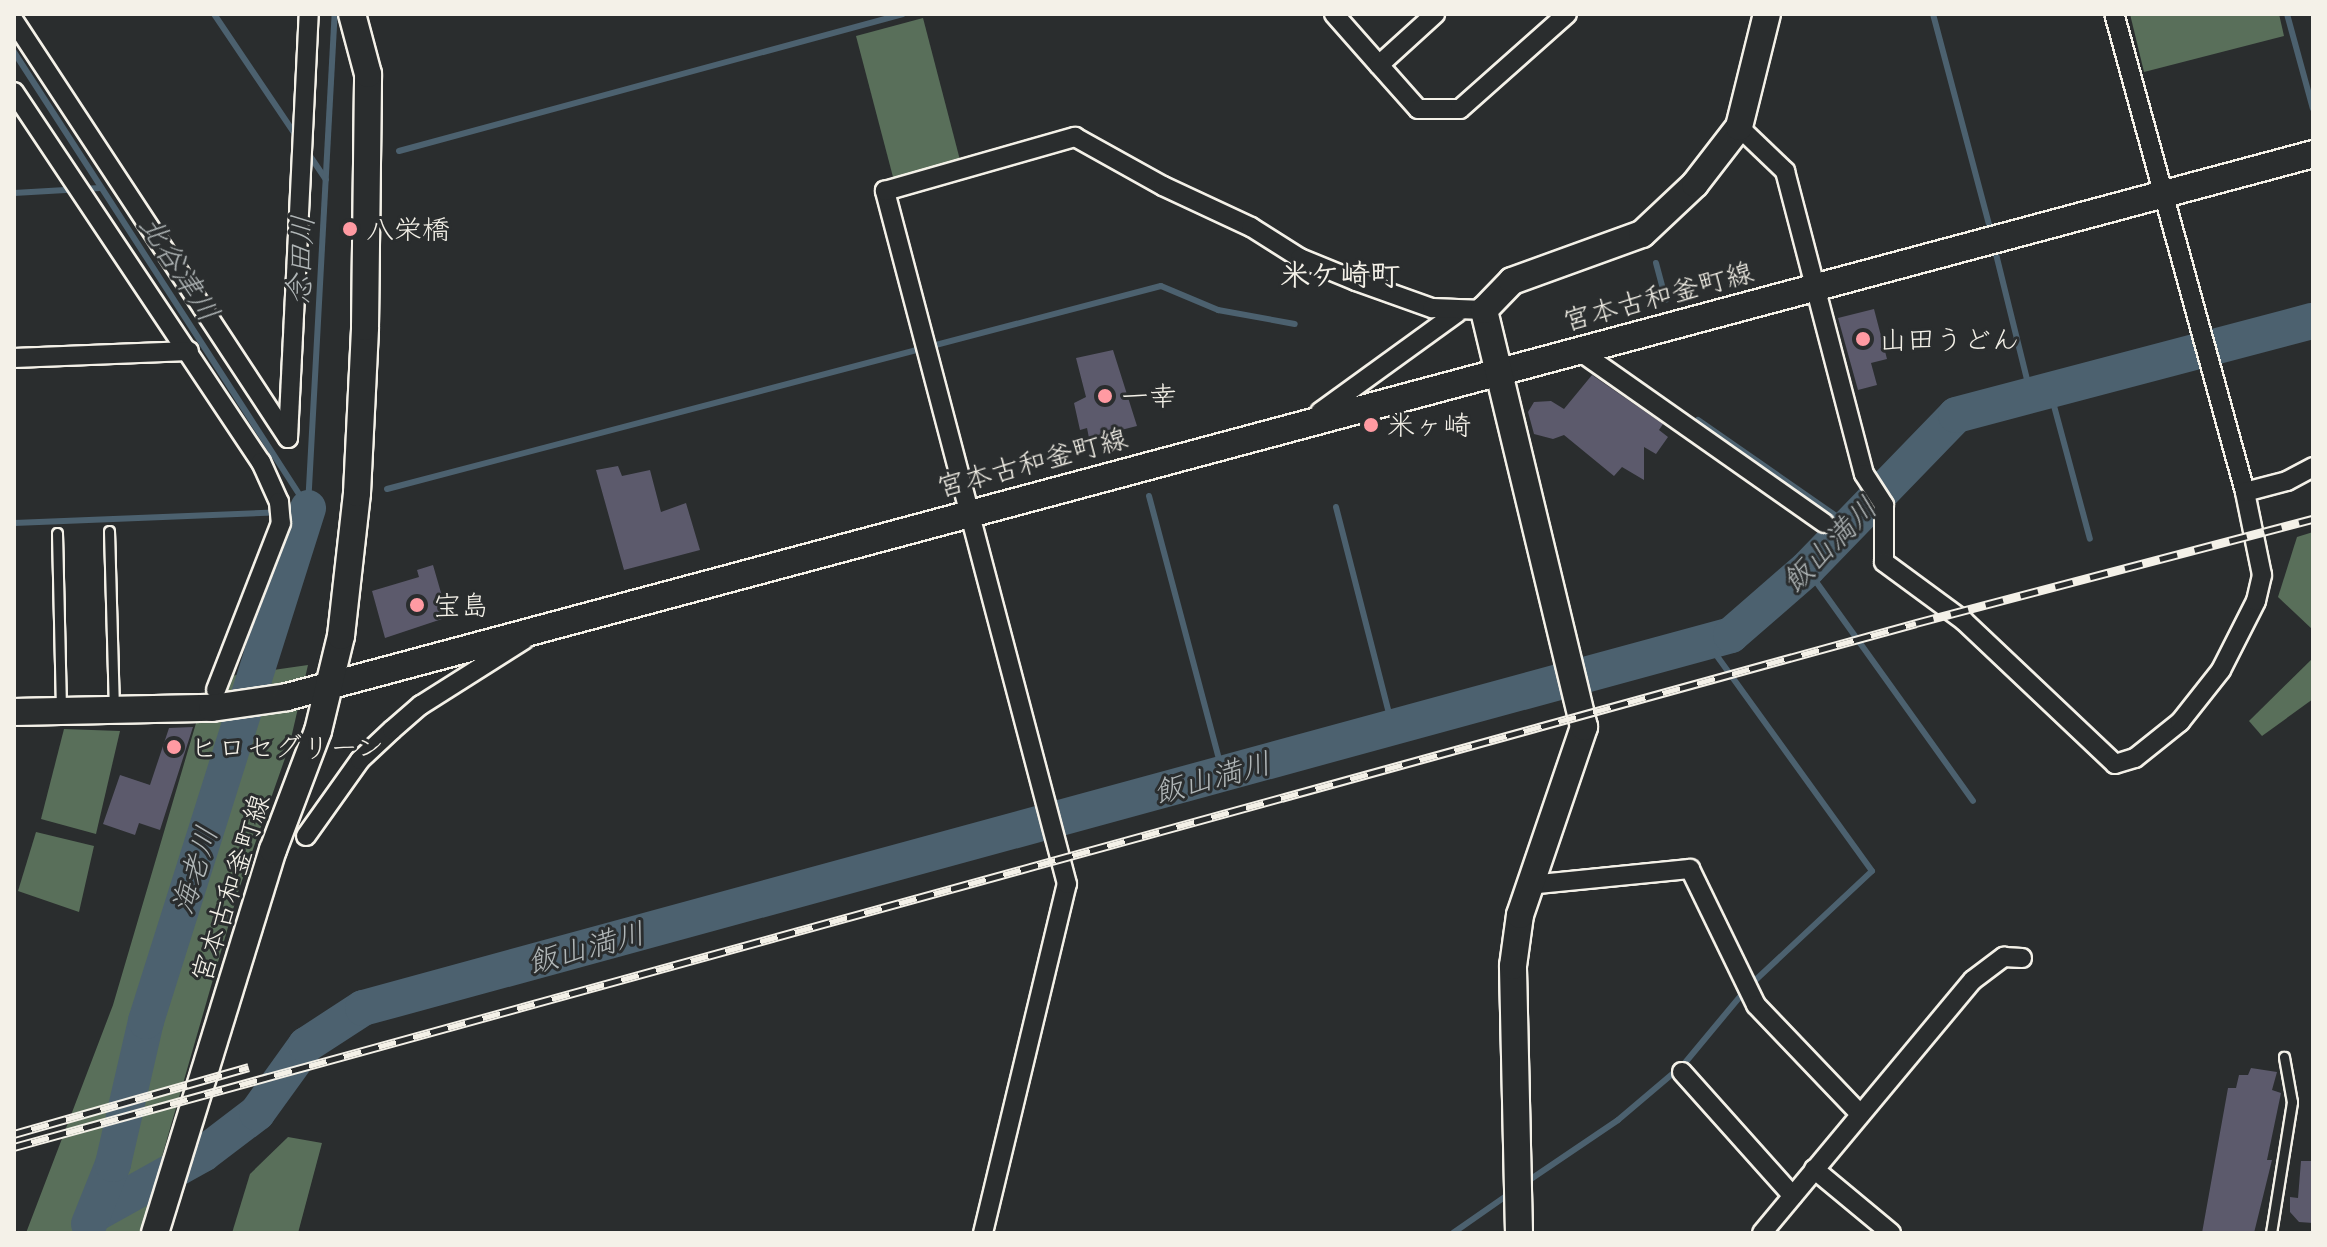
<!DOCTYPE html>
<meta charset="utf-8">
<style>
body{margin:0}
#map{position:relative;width:2327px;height:1247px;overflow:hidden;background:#2a2d2e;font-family:"Patrick Hand","Klee One",sans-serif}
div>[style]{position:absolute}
.green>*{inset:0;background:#596f5a}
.stream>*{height:6px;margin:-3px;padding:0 3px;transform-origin:3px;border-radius:3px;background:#4c616f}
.river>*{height:36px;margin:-18px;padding:0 18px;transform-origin:18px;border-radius:18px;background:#4c616f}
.building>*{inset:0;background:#5c5a6c}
.roads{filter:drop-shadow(2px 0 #f4f1e8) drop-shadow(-2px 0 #f4f1e8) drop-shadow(0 2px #f4f1e8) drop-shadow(0 -2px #f4f1e8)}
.lane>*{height:9px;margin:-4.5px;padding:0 4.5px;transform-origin:4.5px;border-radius:4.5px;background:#2a2d2e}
.street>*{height:18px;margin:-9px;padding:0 9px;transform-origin:9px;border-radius:9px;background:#2a2d2e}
.secondary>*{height:26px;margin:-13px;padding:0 13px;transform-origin:13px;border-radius:13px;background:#2a2d2e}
.rail>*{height:9px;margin-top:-4.5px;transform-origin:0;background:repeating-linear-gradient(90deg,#2a2d2e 0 18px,#f4f1e8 0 36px);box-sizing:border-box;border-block:2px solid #f4f1e8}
.dots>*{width:22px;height:22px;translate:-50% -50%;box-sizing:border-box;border:4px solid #2a2d2e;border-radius:50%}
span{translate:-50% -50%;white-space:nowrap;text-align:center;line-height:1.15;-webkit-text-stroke:6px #2a2d2e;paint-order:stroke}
.poi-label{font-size:28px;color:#f4f1e8}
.left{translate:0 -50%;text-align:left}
.street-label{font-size:28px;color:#f4f1e8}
.water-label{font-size:30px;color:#b1b7b8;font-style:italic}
.neighbourhood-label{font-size:30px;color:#f4f1e8;font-weight:700}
.frame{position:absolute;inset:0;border:16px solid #f4f1e8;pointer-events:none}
</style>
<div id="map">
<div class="green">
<div style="clip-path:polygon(2130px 14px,2279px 14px,2284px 36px,2144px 72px)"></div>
<div style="clip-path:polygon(923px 18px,960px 160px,893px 177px,856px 36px)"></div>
<div style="clip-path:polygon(2313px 532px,2313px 630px,2278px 597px,2297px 537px)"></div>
<div style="clip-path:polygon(2313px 658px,2313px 699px,2262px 736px,2249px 721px)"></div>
<div style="clip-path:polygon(308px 665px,289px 747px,239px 889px,140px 1233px,26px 1233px,113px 1005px,209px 679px)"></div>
<div style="clip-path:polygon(64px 729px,120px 731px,96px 834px,41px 819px)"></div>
<div style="clip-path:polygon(36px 832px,94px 846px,79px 912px,18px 891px)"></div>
<div style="clip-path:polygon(288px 1137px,322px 1143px,298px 1233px,232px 1233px,250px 1174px)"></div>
</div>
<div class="stream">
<div style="left:214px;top:14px;width:148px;rotate:56deg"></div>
<div style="left:1933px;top:14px;width:229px;rotate:75.1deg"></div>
<div style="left:2287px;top:14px;width:98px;rotate:74.7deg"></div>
<div style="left:14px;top:52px;width:543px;rotate:57.19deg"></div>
<div style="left:399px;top:151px;width:522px;rotate:-15.21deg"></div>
<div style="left:308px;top:153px;width:32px;rotate:56deg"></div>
<div style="left:14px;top:193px;width:86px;rotate:-3.3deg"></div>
<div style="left:1994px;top:246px;width:154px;rotate:76.1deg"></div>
<div style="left:1656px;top:263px;width:38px;rotate:75deg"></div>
<div style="left:2050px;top:391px;width:153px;rotate:74.9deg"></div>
<div style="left:1698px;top:420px;width:184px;rotate:34.8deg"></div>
<div style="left:387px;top:489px;width:800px;rotate:-14.7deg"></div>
<div style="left:1161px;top:286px;width:62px;rotate:22.8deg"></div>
<div style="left:1218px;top:310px;width:78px;rotate:10.3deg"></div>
<div style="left:1149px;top:496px;width:289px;rotate:75.1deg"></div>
<div style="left:308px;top:506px;width:493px;rotate:-86.9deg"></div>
<div style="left:1336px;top:507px;width:229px;rotate:75.6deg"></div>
<div style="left:14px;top:523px;width:293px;rotate:-2.3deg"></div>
<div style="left:1807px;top:569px;width:285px;rotate:54.4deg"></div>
<div style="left:1525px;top:1183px;width:112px;rotate:-34.1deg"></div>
<div style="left:1618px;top:1120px;width:87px;rotate:-40.3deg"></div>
<div style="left:1684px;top:1064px;width:99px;rotate:-50.3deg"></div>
<div style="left:1747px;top:988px;width:171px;rotate:-43.1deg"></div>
<div style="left:1872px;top:871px;width:282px;rotate:-125.8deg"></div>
<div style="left:1453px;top:1233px;width:68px;rotate:-34.9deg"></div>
</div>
<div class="river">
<div style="left:95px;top:1214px;width:124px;rotate:-29.1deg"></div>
<div style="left:203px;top:1154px;width:68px;rotate:-37.2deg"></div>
<div style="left:257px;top:1113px;width:84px;rotate:-54.2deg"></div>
<div style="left:306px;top:1045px;width:68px;rotate:-33deg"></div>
<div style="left:363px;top:1008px;width:1418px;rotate:-15.25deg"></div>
<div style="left:1731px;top:635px;width:101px;rotate:-41deg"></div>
<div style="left:1807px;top:569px;width:214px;rotate:-45.9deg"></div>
<div style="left:1956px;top:415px;width:369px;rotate:-14.8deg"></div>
<div style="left:89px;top:1224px;width:65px;rotate:-68.2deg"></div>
<div style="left:113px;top:1164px;width:147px;rotate:-77deg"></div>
<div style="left:146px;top:1021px;width:538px;rotate:-72.47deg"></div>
</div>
<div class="building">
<div style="clip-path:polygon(1874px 309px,1887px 359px,1871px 363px,1877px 385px,1858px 390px,1838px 318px)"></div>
<div style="clip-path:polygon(1113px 350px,1137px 426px,1089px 438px,1087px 428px,1080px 430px,1074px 403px,1086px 397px,1076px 358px)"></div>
<div style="clip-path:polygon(1592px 375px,1663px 424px,1659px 430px,1668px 437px,1656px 454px,1644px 447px,1644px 480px,1622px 467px,1614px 476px,1564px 435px,1553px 439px,1534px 434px,1528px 412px,1534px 402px,1551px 401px,1564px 409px)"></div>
<div style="clip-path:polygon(618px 466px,622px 476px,650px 470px,661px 512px,686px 503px,700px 550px,624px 570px,596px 470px)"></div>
<div style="clip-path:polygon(433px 565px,448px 617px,385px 638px,372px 591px,419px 577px,417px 570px)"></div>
<div style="clip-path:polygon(193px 727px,160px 830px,139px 823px,135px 835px,103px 824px,120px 775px,150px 785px,169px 728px)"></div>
<div style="clip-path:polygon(2251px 1068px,2277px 1072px,2272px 1090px,2281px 1093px,2267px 1160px,2272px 1160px,2254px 1233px,2202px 1233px,2228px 1088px,2236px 1088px,2239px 1075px,2248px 1075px)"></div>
<div style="clip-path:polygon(2301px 1161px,2313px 1161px,2313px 1223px,2299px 1222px,2290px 1212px,2290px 1197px,2298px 1198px)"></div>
</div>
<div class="roads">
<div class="lane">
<div style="left:109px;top:531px;width:177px;rotate:88.4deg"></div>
<div style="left:57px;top:533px;width:175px;rotate:88.7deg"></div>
<div style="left:2271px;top:1233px;width:133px;rotate:-80.9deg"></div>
<div style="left:2292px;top:1102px;width:46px;rotate:-100.1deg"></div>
</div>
<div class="street">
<div style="left:1334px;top:14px;width:68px;rotate:48.6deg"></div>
<div style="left:1379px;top:65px;width:76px;rotate:-42.3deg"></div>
<div style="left:14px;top:21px;width:499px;rotate:56.7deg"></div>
<div style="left:288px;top:438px;width:425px;rotate:-87.2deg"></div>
<div style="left:1379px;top:65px;width:59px;rotate:48.4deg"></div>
<div style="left:1418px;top:109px;width:42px"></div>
<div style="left:1460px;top:109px;width:143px;rotate:-41.6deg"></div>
<div style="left:14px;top:92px;width:445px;rotate:56.3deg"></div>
<div style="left:261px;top:462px;width:44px;rotate:65.8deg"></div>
<div style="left:279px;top:502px;width:21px;rotate:85deg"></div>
<div style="left:281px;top:523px;width:179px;rotate:111.3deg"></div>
<div style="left:1739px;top:127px;width:64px;rotate:43.7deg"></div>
<div style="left:1785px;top:171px;width:313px;rotate:75.4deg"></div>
<div style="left:1864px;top:474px;width:37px;rotate:57deg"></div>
<div style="left:1884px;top:505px;width:57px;rotate:90deg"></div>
<div style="left:1884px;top:562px;width:99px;rotate:36.4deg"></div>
<div style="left:1964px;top:621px;width:208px;rotate:43.4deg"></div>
<div style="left:2115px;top:764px;width:21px;rotate:-17deg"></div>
<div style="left:2135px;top:758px;width:58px;rotate:-38.7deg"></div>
<div style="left:2180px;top:722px;width:66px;rotate:-51.7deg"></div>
<div style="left:2221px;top:670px;width:77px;rotate:-63.1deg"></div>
<div style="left:2256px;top:601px;width:27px;rotate:-77deg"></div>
<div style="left:2262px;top:575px;width:85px;rotate:-101.6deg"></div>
<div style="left:2245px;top:492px;width:496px;rotate:-105.3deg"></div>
<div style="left:1578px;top:350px;width:301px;rotate:35.1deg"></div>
<div style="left:14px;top:358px;width:175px;rotate:-2.3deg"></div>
<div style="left:1320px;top:412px;width:169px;rotate:-35.9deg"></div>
<div style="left:2245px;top:492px;width:43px;rotate:-14.7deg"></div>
<div style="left:2287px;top:481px;width:30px;rotate:-28deg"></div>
<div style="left:306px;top:836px;width:93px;rotate:-54.6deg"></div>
<div style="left:360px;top:760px;width:44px;rotate:-43.2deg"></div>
<div style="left:392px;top:730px;width:38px;rotate:-41deg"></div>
<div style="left:421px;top:705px;width:122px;rotate:-32.3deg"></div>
<div style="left:1529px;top:885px;width:162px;rotate:-5.7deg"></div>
<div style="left:1690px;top:869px;width:151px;rotate:64.1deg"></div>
<div style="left:1756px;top:1005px;width:151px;rotate:46.3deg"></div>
<div style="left:1682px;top:1072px;width:166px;rotate:48.2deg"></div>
<div style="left:1814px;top:1169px;width:100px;rotate:39.7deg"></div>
<div style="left:983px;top:1233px;width:359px;rotate:-76.5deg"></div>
<div style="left:1067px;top:884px;width:717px;rotate:-104.72deg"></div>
<div style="left:885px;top:191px;width:198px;rotate:-15.9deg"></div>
<div style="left:1075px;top:137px;width:101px;rotate:29.1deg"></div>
<div style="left:1163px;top:186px;width:97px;rotate:25deg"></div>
<div style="left:1251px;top:227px;width:58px;rotate:32.3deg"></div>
<div style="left:1300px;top:258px;width:61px;rotate:22.3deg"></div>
<div style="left:1356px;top:281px;width:81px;rotate:19.6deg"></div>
<div style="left:1432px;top:308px;width:52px;rotate:2.2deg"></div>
<div style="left:1762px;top:1233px;width:329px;rotate:-50.2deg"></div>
<div style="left:1973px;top:980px;width:39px;rotate:-37deg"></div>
<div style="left:2004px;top:957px;width:18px;rotate:3deg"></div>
</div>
<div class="secondary">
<div style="left:14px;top:712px;width:198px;rotate:-1.2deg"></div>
<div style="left:212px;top:708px;width:76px;rotate:-8.3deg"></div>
<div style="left:287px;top:697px;width:2098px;rotate:-15deg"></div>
<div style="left:155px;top:1233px;width:401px;rotate:-72.9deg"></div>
<div style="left:273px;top:850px;width:127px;rotate:-69.3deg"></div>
<div style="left:318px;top:731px;width:98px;rotate:-76.4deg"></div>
<div style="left:341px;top:636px;width:144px;rotate:-83.6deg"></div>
<div style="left:357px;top:493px;width:166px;rotate:-87.2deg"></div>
<div style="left:365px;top:327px;width:253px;rotate:-89.3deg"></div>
<div style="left:368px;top:74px;width:62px;rotate:-104.9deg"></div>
<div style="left:1519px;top:1233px;width:267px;rotate:-91.3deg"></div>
<div style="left:1513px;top:966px;width:51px;rotate:-82.2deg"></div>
<div style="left:1520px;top:915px;width:199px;rotate:-71.2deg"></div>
<div style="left:1584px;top:727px;width:429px;rotate:-103.5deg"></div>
<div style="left:1484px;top:310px;width:40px;rotate:-46deg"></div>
<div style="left:1512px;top:281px;width:138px;rotate:-19.9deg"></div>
<div style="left:1642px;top:234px;width:73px;rotate:-43.3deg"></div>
<div style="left:1695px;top:184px;width:72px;rotate:-52.3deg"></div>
<div style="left:1739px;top:127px;width:116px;rotate:-76.1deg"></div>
</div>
</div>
<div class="rail">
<div style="left:14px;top:1134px;width:244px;rotate:-15.9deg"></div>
<div style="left:14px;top:1147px;width:1973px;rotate:-15.4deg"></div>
<div style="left:1916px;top:623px;width:410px;rotate:-14.7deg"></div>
</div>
<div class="dots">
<div style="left:350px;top:229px;background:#ff9aa2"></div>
<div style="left:1863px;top:339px;background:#ff9aa2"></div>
<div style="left:1105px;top:396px;background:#ff9aa2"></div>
<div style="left:1371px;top:425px;background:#ff9aa2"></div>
<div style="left:417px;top:605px;background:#ff9aa2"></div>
<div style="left:174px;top:747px;background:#ff9aa2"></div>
</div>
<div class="poi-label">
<span class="left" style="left:366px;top:229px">八栄橋</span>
<span class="left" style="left:1879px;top:339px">山田うどん</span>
<span class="left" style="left:1121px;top:396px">一幸</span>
<span class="left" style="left:1387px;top:425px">米ヶ崎</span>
<span class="left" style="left:433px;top:605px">宝島</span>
<span class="left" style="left:190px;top:747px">ヒロセグリーン</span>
</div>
<div class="street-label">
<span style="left:1658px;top:296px;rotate:-15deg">宮本古和釜町線</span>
<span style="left:1032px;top:462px;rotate:-15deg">宮本古和釜町線</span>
<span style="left:230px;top:888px;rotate:-72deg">宮本古和釜町線</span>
</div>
<div class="water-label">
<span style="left:300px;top:260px;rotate:-87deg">念田川</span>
<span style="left:180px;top:268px;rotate:57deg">北谷津川</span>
<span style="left:1829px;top:544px;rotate:-45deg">飯山満川</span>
<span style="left:1212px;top:777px;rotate:-15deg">飯山満川</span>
<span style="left:194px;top:870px;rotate:-73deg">海老川</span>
<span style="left:586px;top:947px;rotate:-15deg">飯山満川</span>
</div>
<div class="neighbourhood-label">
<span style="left:1340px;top:274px">米ケ崎町</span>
</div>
<div class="frame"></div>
</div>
